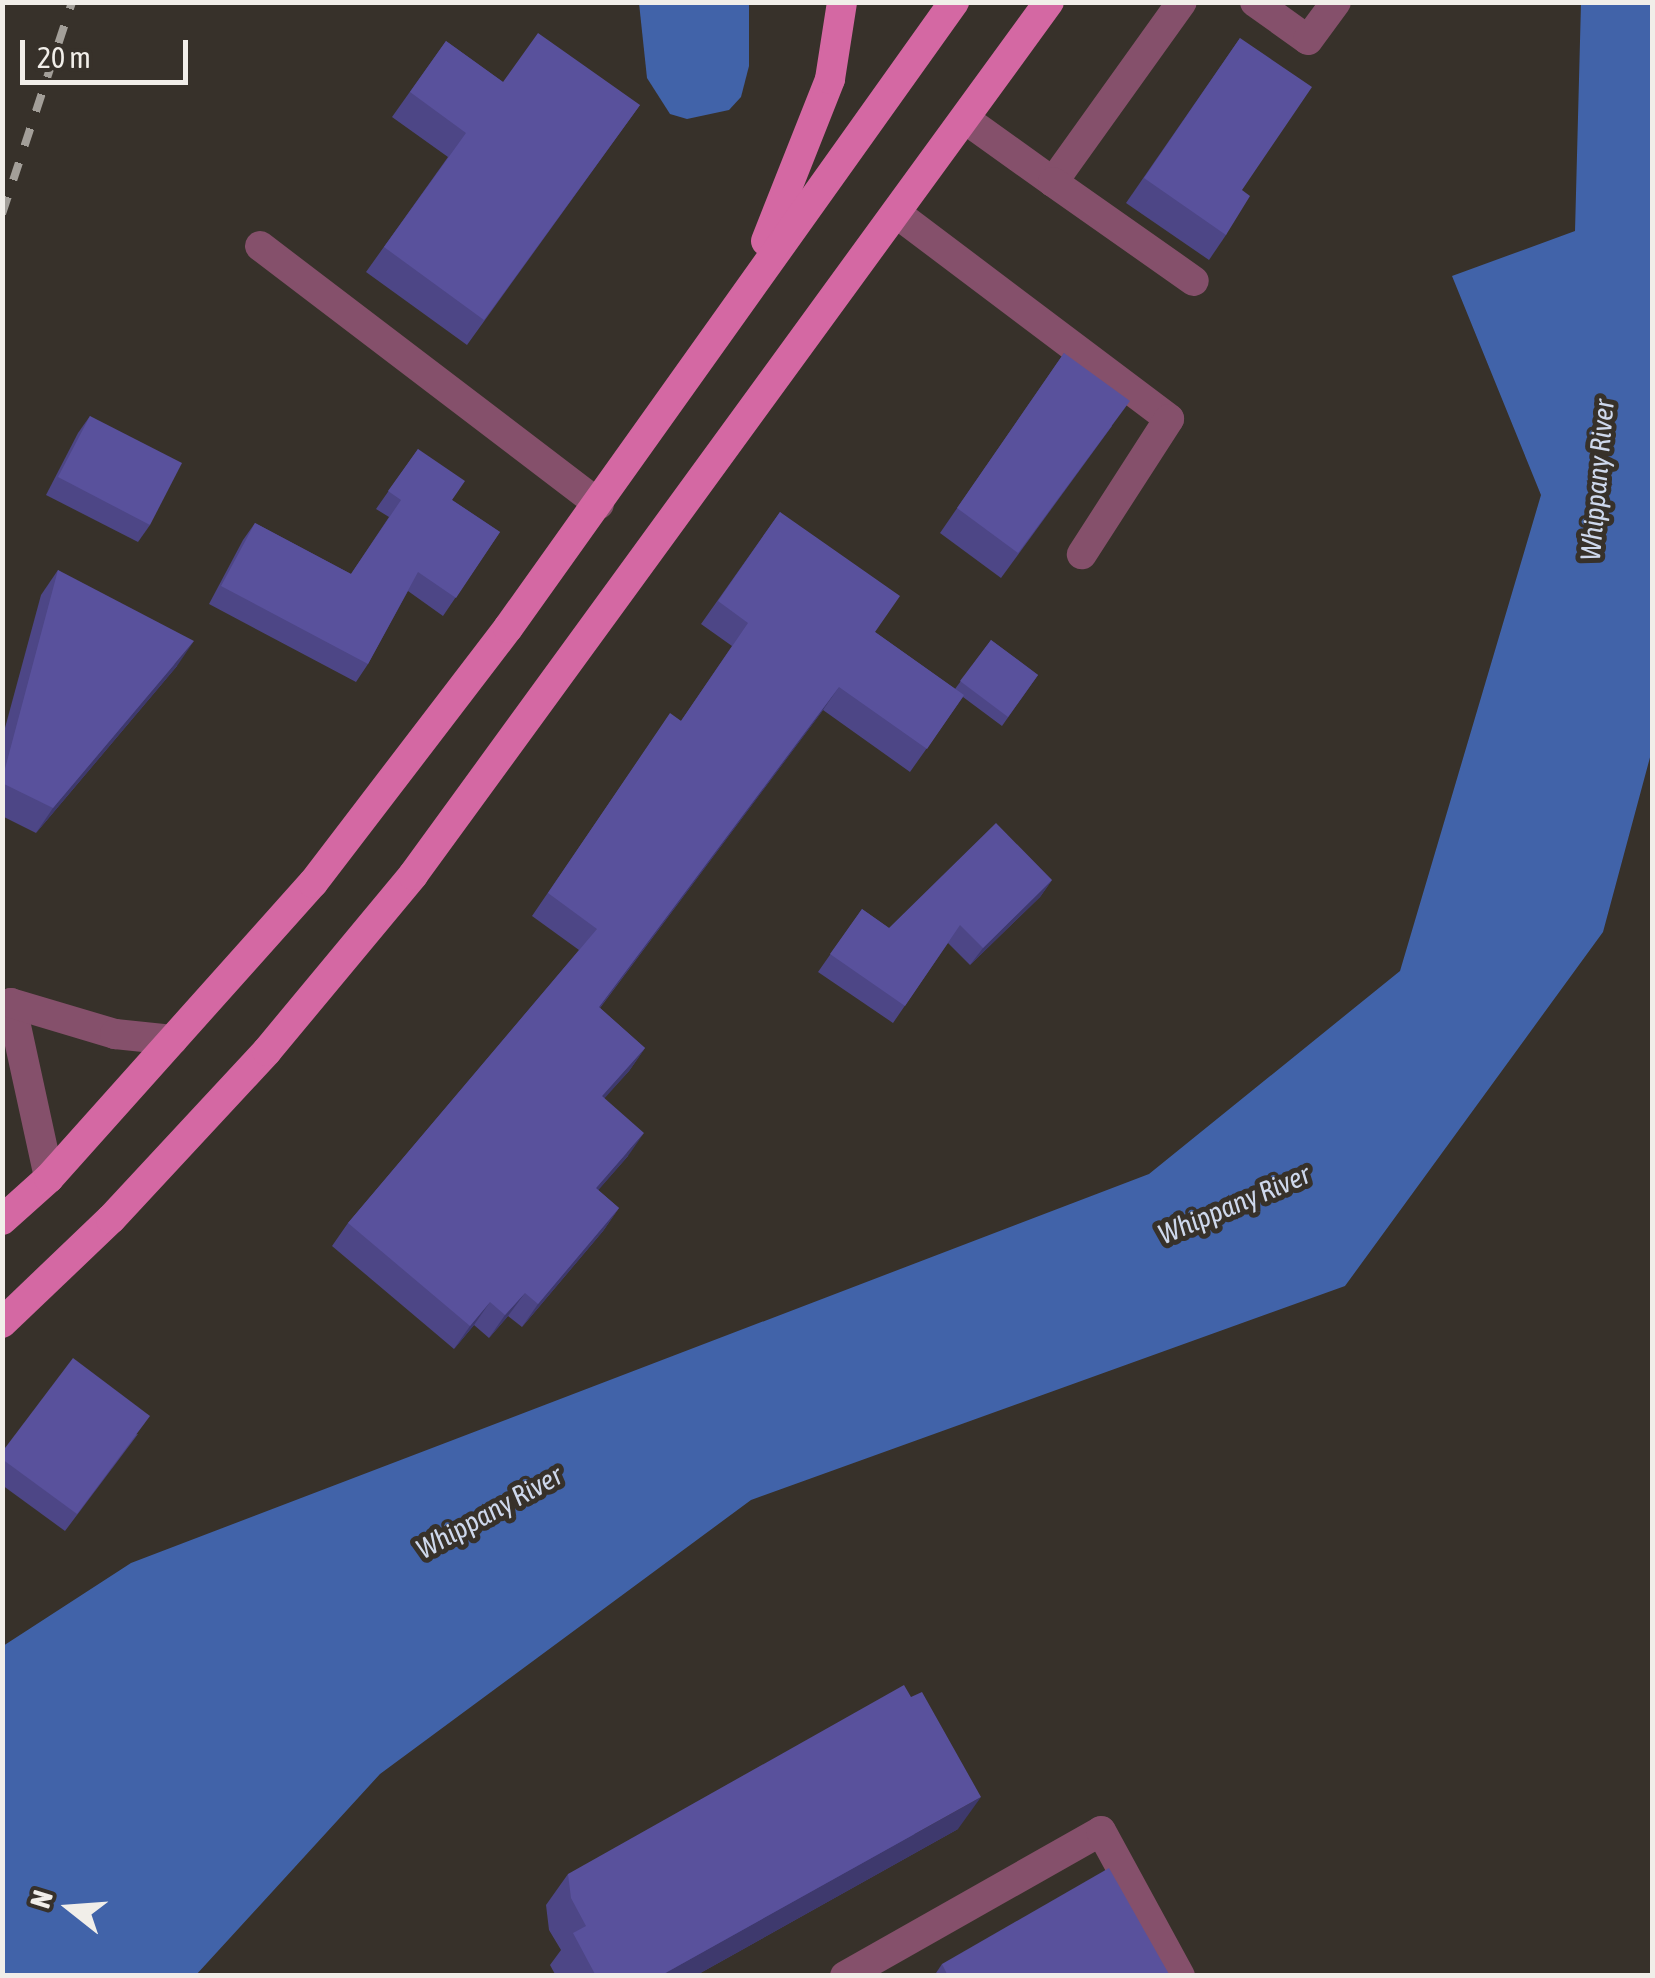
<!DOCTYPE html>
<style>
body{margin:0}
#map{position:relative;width:1655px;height:1978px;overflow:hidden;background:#37312a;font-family:"Asap Condensed",sans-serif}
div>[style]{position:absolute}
.water>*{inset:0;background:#4163a9}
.minor>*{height:30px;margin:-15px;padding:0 15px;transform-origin:15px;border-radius:15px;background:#85506b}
.major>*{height:30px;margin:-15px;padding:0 15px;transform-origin:15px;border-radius:15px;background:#d468a3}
.rail>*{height:8px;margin-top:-4px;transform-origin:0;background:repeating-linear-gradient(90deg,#a39f99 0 18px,transparent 0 36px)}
.wall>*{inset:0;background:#4d4686}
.shaded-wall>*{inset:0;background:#3e396d}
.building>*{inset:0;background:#59519c}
span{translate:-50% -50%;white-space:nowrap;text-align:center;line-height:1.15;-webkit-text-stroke:10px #37312a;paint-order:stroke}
.water-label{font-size:28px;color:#ced8ec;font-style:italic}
.frame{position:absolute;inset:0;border:5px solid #f1eee9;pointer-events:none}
.north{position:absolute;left:20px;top:1858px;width:100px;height:100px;-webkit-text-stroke:8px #37312a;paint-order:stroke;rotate:287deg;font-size:28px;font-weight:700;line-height:40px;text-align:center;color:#f1eee9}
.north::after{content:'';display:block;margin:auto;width:35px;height:45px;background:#f1eee9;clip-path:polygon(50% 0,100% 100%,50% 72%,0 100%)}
.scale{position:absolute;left:20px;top:40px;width:168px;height:45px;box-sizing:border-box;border:5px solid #f1eee9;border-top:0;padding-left:12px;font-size:30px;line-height:35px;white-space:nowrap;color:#f1eee9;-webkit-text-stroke:8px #37312a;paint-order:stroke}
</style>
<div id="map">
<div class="water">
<div style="clip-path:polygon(639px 3px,749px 3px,749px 66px,741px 97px,729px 110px,687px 119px,670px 114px,647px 78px)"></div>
<div style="clip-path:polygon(1581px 3px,1652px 3px,1652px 750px,1603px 932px,1345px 1286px,751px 1500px,380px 1774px,196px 1975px,3px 1975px,3px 1646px,131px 1563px,1149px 1174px,1400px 971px,1541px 495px,1452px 276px,1575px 231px)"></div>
</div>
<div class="minor">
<div style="left:1255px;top:2px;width:65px;rotate:35.6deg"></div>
<div style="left:1308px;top:40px;width:47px;rotate:-53.6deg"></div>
<div style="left:965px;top:119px;width:108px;rotate:35.6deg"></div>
<div style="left:1053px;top:182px;width:221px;rotate:-54.4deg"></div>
<div style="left:1053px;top:182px;width:172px;rotate:35.1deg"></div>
<div style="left:896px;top:213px;width:342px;rotate:37deg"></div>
<div style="left:1169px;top:419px;width:161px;rotate:122.8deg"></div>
<div style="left:260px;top:246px;width:426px;rotate:37.3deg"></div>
<div style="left:11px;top:1003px;width:179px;rotate:77.7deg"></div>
<div style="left:11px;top:1003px;width:109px;rotate:16.6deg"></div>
<div style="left:115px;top:1034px;width:58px;rotate:5.9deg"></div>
<div style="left:845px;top:1976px;width:294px;rotate:-29.5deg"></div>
<div style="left:1101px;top:1831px;width:165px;rotate:61.4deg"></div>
</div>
<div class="major">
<div style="left:766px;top:241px;width:174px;rotate:-68.4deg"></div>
<div style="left:830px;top:79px;width:78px;rotate:-81.1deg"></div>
<div style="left:2px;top:1220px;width:63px;rotate:-41.8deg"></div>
<div style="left:49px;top:1178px;width:396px;rotate:-48.2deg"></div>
<div style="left:313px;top:883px;width:321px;rotate:-52.6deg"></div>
<div style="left:508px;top:628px;width:769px;rotate:-54.53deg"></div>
<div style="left:2px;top:1323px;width:151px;rotate:-43.7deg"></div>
<div style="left:111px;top:1219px;width:229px;rotate:-47.1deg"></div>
<div style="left:267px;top:1051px;width:229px;rotate:-50.3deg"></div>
<div style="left:413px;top:875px;width:1080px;rotate:-53.93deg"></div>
</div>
<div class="rail">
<div style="left:2px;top:214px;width:223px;rotate:-71.7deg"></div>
</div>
<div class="wall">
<div style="clip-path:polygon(1240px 38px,1242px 190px,1226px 235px,1209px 260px,1126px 203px)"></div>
<div style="clip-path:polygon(446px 41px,503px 82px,640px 105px,467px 345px,366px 272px,448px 157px,392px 117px)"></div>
<div style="clip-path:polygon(1064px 353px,1112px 426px,1001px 578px,940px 533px)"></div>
<div style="clip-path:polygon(90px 416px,150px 525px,138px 542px,46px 495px,78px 433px)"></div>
<div style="clip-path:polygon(418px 449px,452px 500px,500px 532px,443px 616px,408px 591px,368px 664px,356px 682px,209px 604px,243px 540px,255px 523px,351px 574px,389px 517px,376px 509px)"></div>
<div style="clip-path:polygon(780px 512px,875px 632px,955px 689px,991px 640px,1038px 675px,1002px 726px,963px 697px,910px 772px,823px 710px,600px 1008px,645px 1048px,629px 1071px,604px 1098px,628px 1156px,598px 1190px,619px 1208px,603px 1231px,522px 1327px,508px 1316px,489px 1338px,474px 1325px,454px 1349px,332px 1246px,348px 1223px,579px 950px,532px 916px,670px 714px,681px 721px,732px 646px,701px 624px)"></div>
<div style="clip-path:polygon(58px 570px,177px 666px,36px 833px,2px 816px,2px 739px,41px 595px)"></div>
<div style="clip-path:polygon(1052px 880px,1040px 897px,970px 965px,948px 943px,893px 1023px,818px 972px,862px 909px,889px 928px)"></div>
<div style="clip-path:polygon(138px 1434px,65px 1531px,2px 1485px,2px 1452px)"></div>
<div style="clip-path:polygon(958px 1829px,695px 1976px,556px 1976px,550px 1965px,561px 1950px,549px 1930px,546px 1905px,568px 1874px)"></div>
<div style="clip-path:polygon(942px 1964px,1170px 1976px,934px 1976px)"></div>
</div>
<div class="shaded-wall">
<div style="clip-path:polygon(194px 641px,177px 666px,36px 833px,53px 808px)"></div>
<div style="clip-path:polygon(839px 687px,823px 710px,583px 1030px,599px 1007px)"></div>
<div style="clip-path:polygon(1052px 880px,1040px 897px,970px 965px,983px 948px)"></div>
<div style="clip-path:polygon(645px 1048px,629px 1071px,586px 1119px,602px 1096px)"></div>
<div style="clip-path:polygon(644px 1133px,628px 1156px,580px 1211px,596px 1188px)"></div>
<div style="clip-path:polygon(619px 1208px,603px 1231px,522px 1327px,538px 1304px)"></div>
<div style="clip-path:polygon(525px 1293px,508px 1316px,489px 1338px,505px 1315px)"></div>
<div style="clip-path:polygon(490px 1302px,474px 1325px,454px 1349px,470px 1326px)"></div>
<div style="clip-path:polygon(981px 1797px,958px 1829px,695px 1976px,660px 1976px)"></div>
</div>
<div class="building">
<div style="clip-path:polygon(538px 33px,640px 105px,484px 320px,384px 247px,466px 133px,410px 92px,446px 41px,503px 82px)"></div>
<div style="clip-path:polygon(1240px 38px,1312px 87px,1242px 190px,1250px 196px,1226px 235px,1144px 178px)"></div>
<div style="clip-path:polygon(1064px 353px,1130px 401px,1018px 553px,957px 508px)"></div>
<div style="clip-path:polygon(90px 416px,182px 463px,150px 525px,58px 477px)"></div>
<div style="clip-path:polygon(418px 449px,465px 481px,452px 500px,500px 532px,456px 598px,418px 572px,368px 664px,221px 586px,255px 523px,351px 574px,401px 500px,388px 491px)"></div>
<div style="clip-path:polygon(780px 512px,900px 596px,875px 632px,964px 695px,927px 749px,839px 687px,599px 1007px,645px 1048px,602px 1096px,644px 1133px,596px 1188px,619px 1208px,538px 1304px,525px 1293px,505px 1315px,490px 1302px,470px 1326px,348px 1223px,597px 929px,548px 893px,670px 713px,681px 721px,748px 623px,718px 601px)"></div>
<div style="clip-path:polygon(58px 570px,194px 641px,53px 808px,2px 783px,2px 780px)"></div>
<div style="clip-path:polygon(991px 640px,1038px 675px,1008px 717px,960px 681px)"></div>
<div style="clip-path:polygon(996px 823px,1052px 880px,983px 948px,960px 925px,905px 1006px,830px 954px,862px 909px,889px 928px)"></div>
<div style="clip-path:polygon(73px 1358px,150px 1416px,77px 1514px,2px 1459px,2px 1452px)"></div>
<div style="clip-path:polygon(904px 1685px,911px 1697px,922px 1692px,981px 1797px,660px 1976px,596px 1976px,573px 1933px,586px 1926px,571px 1898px,568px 1874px)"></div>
<div style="clip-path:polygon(1109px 1868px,1170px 1976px,948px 1976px,942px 1964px)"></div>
</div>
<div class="water-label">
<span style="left:1597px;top:480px;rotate:-85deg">Whippany River</span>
<span style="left:1234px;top:1204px;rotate:-23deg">Whippany River</span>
<span style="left:489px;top:1512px;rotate:-29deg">Whippany River</span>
</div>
<div class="frame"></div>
<div class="north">N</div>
<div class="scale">20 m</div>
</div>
